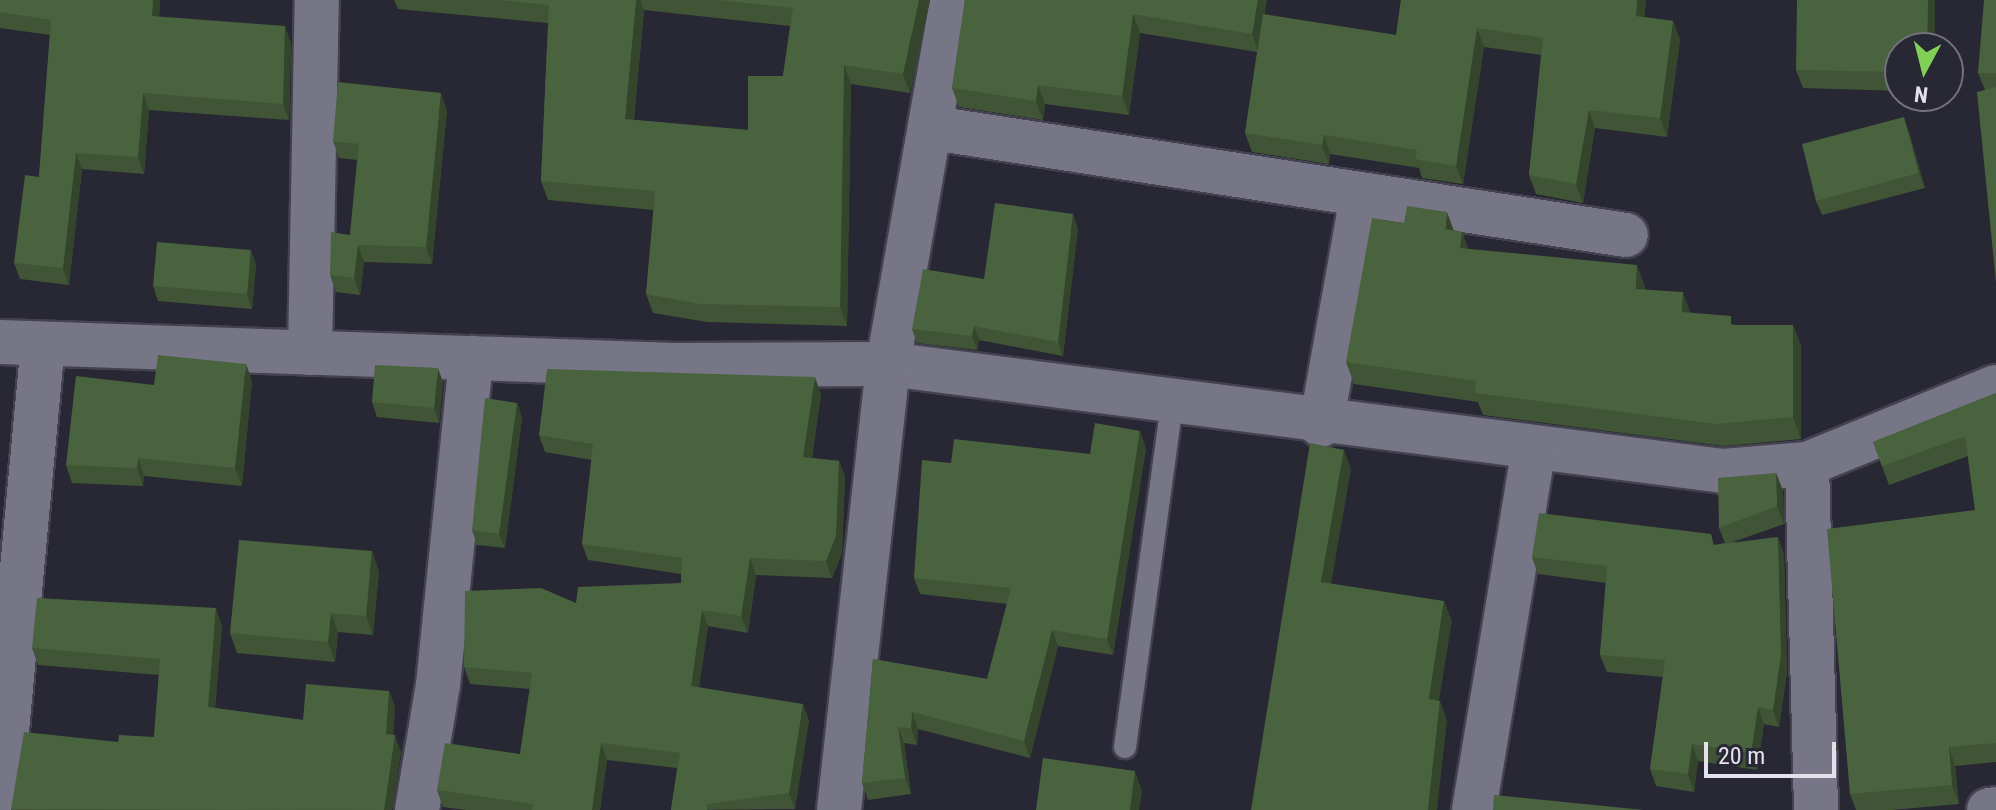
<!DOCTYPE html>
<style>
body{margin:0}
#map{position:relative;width:1996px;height:810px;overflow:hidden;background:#282734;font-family:"Roboto Condensed",sans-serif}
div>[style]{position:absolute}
.roads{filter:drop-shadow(2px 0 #43424e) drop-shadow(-2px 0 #43424e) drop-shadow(0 2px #43424e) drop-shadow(0 -2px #43424e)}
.service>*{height:22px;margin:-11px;padding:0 11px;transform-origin:11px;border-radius:11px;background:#777686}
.minor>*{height:44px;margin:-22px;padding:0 22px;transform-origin:22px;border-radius:22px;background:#777686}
.wall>*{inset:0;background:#3f5535}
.shaded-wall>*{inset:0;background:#33452b}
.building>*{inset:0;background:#49633e}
span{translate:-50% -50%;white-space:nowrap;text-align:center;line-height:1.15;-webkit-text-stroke:8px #282734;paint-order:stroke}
.north{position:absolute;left:1884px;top:32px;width:80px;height:80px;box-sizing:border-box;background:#282734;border:2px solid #73727d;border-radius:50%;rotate:187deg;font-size:22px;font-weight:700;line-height:32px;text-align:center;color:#e3e2eb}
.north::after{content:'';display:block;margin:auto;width:28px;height:36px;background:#7ed153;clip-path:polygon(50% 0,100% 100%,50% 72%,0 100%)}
.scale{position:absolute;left:1704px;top:742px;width:132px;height:36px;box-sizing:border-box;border:4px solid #e3e2eb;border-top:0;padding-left:10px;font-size:24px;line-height:28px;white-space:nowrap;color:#e3e2eb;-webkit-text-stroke:6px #282734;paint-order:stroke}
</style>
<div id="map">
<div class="roads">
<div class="service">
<div style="left:1125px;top:747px;width:346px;rotate:-82.2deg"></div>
</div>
<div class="minor">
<div style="left:933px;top:128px;width:701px;rotate:8.78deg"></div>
<div style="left:0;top:342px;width:675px;rotate:1.95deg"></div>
<div style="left:675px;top:365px;width:213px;rotate:-0.3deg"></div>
<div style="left:888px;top:364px;width:842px;rotate:7.3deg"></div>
<div style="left:1723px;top:471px;width:84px;rotate:-4.8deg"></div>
<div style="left:1807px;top:464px;width:204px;rotate:-22.2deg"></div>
<div style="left:310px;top:353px;width:353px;rotate:-88.9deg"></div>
<div style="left:1321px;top:425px;width:231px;rotate:-79.8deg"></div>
<div style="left:1807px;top:464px;width:346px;rotate:88.5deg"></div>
<div style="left:0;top:806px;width:463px;rotate:-84.7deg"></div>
<div style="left:417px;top:810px;width:127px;rotate:-80.5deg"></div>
<div style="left:438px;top:685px;width:329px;rotate:-84.2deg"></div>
<div style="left:839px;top:810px;width:449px;rotate:-83.7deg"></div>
<div style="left:888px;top:364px;width:370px;rotate:-80deg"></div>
<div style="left:1474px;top:810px;width:362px;rotate:-80.6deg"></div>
<div style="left:1989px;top:810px;width:7px;rotate:-8deg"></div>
</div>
</div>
<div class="wall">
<div style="clip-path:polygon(0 0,160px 0,159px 17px,291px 42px,289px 120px,149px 110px,144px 174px,82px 169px,69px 285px,20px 279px,14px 263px,39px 177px,50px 35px,0 28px)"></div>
<div style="clip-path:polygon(evenodd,394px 0,930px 0,910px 93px,851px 84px,847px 326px,707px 322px,653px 313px,646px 294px,654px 210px,548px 200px,541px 181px,548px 23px,398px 9px,394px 0,644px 10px,790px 26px,783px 76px,748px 130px,634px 120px,644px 10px)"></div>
<div style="clip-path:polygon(965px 0,1265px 15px,1396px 35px,1401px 0,1646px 0,1644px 17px,1673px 21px,1680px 40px,1667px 137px,1595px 128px,1583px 203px,1536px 194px,1529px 175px,1541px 55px,1484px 47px,1463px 184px,1422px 178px,1419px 168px,1330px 154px,1329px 164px,1252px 152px,1245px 133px,1257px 52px,1140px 33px,1129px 115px,1045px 104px,1043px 120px,959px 107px,952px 88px)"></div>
<div style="clip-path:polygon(1935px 0,1934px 48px,1900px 48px,1900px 91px,1803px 88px,1796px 70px)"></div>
<div style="clip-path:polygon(1996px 0,1996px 282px,1985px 90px,1978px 73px)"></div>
<div style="clip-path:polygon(447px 110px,432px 264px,364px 262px,360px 295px,336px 292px,330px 275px,350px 235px,357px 160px,339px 158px,333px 141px)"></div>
<div style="clip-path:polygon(1909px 132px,1925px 188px,1822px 215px,1816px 201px)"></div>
<div style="clip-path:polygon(1078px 228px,1063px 356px,979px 340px,977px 350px,917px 343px,912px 329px,984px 279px)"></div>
<div style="clip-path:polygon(1454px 230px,1462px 232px,1468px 249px,1645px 287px,1645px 290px,1690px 313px,1735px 325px,1793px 325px,1801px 346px,1801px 439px,1724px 446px,1483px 415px,1478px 402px,1354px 384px,1346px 362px)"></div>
<div style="clip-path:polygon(256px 264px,252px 309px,158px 301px,153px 286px)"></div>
<div style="clip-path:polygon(252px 381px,242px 486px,144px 476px,143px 486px,72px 483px,66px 465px,154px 385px)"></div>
<div style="clip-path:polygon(443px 382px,439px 423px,377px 417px,372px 402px)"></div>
<div style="clip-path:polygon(1996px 393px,1996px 762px,1955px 766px,1959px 804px,1892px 810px,1856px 810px,1850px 794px,1975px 510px,1968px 456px,1889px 485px,1873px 442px)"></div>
<div style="clip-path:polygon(821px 394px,812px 458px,839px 461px,845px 477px,842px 553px,832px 578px,756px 575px,748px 633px,708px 626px,699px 687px,809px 720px,795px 809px,671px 810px,677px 768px,607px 760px,600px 810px,466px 810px,443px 807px,437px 790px,520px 754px,530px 689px,470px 684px,464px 667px,576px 603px,681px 583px,681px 574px,588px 560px,582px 544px,592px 460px,545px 452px,539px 435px)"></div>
<div style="clip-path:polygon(517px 403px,522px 418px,505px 548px,477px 545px,472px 530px)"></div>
<div style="clip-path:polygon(1146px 448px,1113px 655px,1058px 646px,1030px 758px,918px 729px,917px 745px,904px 743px,911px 794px,868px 800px,862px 783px,873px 659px,987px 679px,1007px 604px,920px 594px,914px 578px,1090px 454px)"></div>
<div style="clip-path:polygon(1776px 473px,1783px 491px,1784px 524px,1733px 542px,1784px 554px,1787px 672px,1779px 727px,1764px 724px,1757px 770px,1698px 761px,1694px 792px,1656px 786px,1650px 769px,1663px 677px,1607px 672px,1600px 655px,1606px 583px,1538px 574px,1532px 557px,1711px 534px,1714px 545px,1725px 543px,1719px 528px)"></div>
<div style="clip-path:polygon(379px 571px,373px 635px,338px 632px,335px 662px,237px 653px,230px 633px)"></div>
<div style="clip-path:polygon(222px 625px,215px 708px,303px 720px,389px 691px,395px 707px,393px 735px,401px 752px,392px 810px,11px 810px,11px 809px,118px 742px,154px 737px,159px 675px,38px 665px,32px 648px)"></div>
</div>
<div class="shaded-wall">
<div style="clip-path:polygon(153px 0,160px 0,158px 33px,152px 16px)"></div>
<div style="clip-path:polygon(636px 0,640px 0,644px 10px,632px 138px,625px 119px)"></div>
<div style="clip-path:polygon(919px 0,930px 0,910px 93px,903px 74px)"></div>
<div style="clip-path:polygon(1258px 0,1267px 0,1259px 53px,1252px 34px)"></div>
<div style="clip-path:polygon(1637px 0,1646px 0,1643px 35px,1636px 16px)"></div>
<div style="clip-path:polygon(1928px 0,1935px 0,1934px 48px,1927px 48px)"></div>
<div style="clip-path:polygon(1133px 14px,1140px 33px,1129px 115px,1122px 96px)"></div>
<div style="clip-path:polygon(1673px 21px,1680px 40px,1667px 137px,1660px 118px)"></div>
<div style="clip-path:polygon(285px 26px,291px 42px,289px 120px,283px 104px)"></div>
<div style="clip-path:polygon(1477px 28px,1484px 47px,1463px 184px,1456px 166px)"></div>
<div style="clip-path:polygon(844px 65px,851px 84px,847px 326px,840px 307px)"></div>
<div style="clip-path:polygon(1038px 85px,1045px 104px,1043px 120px,1036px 101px)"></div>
<div style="clip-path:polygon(143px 93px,149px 110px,144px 174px,138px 157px)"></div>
<div style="clip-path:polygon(441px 93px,447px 110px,432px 264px,426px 247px)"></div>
<div style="clip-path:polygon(1589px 110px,1595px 128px,1583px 203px,1576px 184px)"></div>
<div style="clip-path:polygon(1904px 117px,1909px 132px,1925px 188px,1919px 173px)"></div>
<div style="clip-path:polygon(1324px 135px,1330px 154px,1329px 164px,1322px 145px)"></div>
<div style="clip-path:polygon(76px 153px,82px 169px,69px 285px,63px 268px)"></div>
<div style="clip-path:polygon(1447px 212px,1455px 234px,1445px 229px)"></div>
<div style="clip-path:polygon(1073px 214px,1078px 228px,1063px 356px,1058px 342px)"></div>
<div style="clip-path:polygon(1462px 232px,1470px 254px,1460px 248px)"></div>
<div style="clip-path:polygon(358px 245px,364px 262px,360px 295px,354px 278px)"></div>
<div style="clip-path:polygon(251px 250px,256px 264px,252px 309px,247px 294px)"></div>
<div style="clip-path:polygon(1637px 265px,1645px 287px,1644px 311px,1636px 289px)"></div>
<div style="clip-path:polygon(1683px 292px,1691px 314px,1682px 312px)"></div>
<div style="clip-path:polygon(1793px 325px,1801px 346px,1801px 439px,1793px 417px)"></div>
<div style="clip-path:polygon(974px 326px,979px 340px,977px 350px,972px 336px)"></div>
<div style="clip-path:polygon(246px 364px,252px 381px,242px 486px,235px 468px)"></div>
<div style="clip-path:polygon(438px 368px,443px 382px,439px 423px,434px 408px)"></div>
<div style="clip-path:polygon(815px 377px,821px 394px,809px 473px,803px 457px)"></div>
<div style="clip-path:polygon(517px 403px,522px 418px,505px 548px,499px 534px)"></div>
<div style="clip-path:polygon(1140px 431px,1146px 448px,1113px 655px,1107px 639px)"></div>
<div style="clip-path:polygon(1344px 450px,1351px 469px,1328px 602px,1321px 582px)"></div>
<div style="clip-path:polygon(138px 458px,144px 476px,143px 486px,137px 468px)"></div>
<div style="clip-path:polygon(839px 461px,845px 477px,842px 553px,832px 578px,826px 561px)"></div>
<div style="clip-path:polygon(1776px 473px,1783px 491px,1784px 524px,1777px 506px)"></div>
<div style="clip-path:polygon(1778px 537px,1784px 554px,1787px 672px,1779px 727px,1773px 710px)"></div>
<div style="clip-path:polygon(372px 551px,379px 571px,373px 635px,366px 616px)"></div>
<div style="clip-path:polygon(750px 558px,756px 575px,748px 633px,741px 616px)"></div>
<div style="clip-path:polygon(1444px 601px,1452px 621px,1436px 719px,1429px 699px)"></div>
<div style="clip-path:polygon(216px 608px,222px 625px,214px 724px,208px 707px)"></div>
<div style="clip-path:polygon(702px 610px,708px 626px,697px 702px,691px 686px)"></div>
<div style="clip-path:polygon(331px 613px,338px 632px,335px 662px,328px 642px)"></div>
<div style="clip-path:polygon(1052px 630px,1058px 646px,1030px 758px,1024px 741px)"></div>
<div style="clip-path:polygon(389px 691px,395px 707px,392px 750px,386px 734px)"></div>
<div style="clip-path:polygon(1440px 701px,1447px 720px,1437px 810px,1428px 810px)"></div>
<div style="clip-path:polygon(803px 704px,809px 720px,795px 809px,789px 793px)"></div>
<div style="clip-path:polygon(1758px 707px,1764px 724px,1757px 770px,1751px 753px)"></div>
<div style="clip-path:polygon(912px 712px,918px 729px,917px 745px,911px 728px)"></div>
<div style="clip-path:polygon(898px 727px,904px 743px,911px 794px,905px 778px)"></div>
<div style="clip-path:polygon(395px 735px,401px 752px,392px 810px,384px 810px)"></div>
<div style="clip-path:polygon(601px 743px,607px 760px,600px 810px,592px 810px)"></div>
<div style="clip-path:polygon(1692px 744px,1698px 761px,1694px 792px,1688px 774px)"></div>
<div style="clip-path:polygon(1949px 747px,1955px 766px,1959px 804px,1952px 785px)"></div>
<div style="clip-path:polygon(1135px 771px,1142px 791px,1139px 810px,1130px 810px)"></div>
</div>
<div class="building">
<div style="clip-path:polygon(0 0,153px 0,152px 16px,285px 26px,283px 104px,143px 93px,138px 157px,76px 153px,63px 268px,14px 263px,25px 175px,39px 177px,51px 20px,0 12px)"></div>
<div style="clip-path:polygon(498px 0,636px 0,625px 119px,748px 130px,748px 76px,783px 76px,793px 8px,719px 0,919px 0,903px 74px,844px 65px,840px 307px,700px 304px,646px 294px,655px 191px,541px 181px,549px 5px)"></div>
<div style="clip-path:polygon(965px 0,1258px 0,1252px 34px,1133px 14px,1122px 96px,1038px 85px,1036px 101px,952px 88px)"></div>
<div style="clip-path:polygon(1401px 0,1637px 0,1636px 16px,1673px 21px,1660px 118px,1589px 110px,1576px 184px,1529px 175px,1543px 38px,1477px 28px,1456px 166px,1415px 159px,1417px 150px,1324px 135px,1322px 145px,1245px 133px,1263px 14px,1396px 35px)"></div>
<div style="clip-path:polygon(1797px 0,1928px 0,1927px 48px,1900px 48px,1900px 72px,1796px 70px)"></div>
<div style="clip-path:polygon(1984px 0,1996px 0,1996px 73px,1978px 73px)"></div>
<div style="clip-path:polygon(338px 82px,441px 93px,426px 247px,358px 245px,354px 278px,330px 275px,331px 232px,350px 235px,359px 144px,333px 141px)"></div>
<div style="clip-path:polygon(1996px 87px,1996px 282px,1977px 92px)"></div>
<div style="clip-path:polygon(1904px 117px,1919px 173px,1816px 201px,1802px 144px)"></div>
<div style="clip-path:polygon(995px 203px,1073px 214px,1058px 342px,974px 326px,972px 336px,912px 329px,923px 269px,984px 279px)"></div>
<div style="clip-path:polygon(1407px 206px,1447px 212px,1445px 229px,1462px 232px,1460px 248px,1637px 265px,1636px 289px,1683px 292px,1682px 312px,1731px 316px,1731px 325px,1793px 325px,1793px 417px,1716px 424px,1475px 393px,1476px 381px,1346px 362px,1372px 218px,1404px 223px)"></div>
<div style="clip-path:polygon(157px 242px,251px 250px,247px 294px,153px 286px)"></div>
<div style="clip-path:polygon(158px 355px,246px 364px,235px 468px,138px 458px,137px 468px,66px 465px,76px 376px,154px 385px)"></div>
<div style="clip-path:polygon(375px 365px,438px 368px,434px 408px,372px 402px)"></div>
<div style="clip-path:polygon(547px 369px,815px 377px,803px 457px,839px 461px,836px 536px,826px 561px,750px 558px,741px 616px,702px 610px,691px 686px,803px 704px,789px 793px,707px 804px,707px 810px,671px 810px,680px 753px,601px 743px,592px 810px,532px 810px,533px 804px,437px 790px,445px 743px,520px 754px,532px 673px,464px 667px,465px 591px,541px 588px,576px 603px,578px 587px,681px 583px,682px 558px,582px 544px,593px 444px,539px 435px)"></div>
<div style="clip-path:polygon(1996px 393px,1996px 743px,1949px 747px,1952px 785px,1850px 794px,1827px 529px,1975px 510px,1965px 436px,1882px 466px,1873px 442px)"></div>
<div style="clip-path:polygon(485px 398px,517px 403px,499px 534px,472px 530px)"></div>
<div style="clip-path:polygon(1095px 423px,1140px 431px,1107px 639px,1052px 630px,1024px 741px,912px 712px,911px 728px,898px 727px,905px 778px,862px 783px,873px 659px,987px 679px,1011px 588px,914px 578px,922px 460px,951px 463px,954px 439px,1090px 454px)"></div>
<div style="clip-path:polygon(1310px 443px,1344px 450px,1321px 582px,1444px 601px,1429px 699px,1440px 701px,1428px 810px,1251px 810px)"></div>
<div style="clip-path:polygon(1776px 473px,1777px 506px,1719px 528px,1718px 478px)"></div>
<div style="clip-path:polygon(1539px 513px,1711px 534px,1713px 545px,1778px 537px,1781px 655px,1773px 710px,1758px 707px,1751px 753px,1692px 744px,1688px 774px,1650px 769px,1665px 660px,1600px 655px,1607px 566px,1532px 557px)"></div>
<div style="clip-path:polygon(239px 540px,372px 551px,366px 616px,331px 613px,328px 642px,230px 633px)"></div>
<div style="clip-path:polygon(37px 598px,216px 608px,208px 707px,303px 720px,306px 684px,389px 691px,386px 734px,395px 735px,384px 810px,11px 809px,24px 732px,118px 742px,119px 735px,154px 737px,160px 659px,32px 648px)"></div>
<div style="clip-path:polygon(1043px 758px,1135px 771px,1130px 810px,1036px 810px)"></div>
<div style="clip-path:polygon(1494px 795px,1644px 810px,1493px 810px)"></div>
</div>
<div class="north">N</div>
<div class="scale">20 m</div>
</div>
